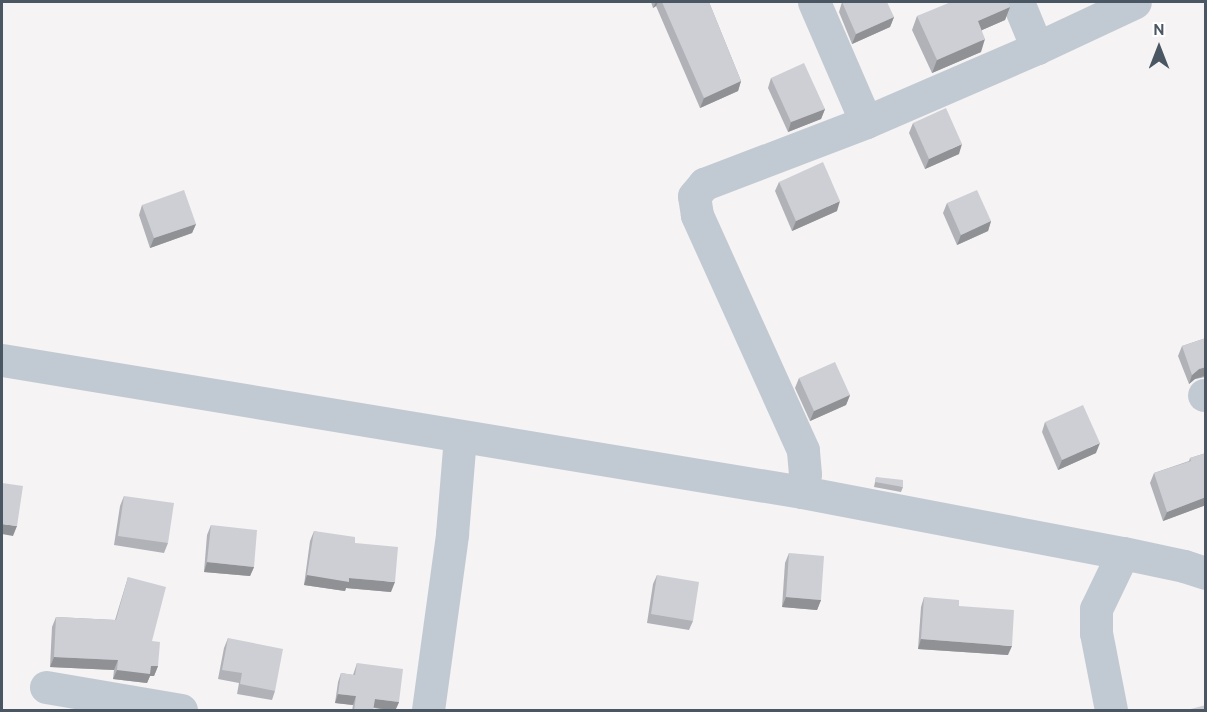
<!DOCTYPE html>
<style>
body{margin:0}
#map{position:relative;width:1207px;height:712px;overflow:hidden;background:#f5f3f3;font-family:Cabin,sans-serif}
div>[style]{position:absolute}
.minor>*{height:33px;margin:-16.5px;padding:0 16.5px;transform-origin:16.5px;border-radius:16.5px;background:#c1cad2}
.wall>*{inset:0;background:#b0b2b7}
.shaded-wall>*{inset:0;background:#909195}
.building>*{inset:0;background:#cdcfd5}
span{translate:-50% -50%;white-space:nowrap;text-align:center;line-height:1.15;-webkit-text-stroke:4.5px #fff;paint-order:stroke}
.frame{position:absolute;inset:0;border:3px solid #4a5661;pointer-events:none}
.north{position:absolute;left:1129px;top:18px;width:60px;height:60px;-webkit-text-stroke:4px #fff;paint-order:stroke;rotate:0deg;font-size:16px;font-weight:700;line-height:24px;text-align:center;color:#4a5661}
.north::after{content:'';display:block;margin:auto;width:21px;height:27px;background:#4a5661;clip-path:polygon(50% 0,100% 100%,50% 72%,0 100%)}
</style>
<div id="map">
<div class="minor">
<div style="left:814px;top:2px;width:131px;rotate:66.6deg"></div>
<div style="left:1018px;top:2px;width:50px;rotate:67.6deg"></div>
<div style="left:2px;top:360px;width:811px;rotate:9.37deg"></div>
<div style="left:802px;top:492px;width:327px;rotate:10.8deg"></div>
<div style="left:1123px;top:553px;width:62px;rotate:12deg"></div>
<div style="left:1184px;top:566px;width:23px;rotate:18deg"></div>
<div style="left:1204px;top:395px;width:2px"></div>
<div style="left:802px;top:492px;width:18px;rotate:-81deg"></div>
<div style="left:805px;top:474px;width:24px;rotate:-95deg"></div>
<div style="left:803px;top:450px;width:258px;rotate:-114.3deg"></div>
<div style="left:697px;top:215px;width:19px;rotate:-99deg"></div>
<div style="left:694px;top:196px;width:16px;rotate:-50deg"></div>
<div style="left:704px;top:184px;width:173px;rotate:-20.9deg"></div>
<div style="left:866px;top:122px;width:186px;rotate:-23.4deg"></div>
<div style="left:1037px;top:48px;width:108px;rotate:-25.1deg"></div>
<div style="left:46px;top:687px;width:137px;rotate:9.7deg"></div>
<div style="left:428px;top:710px;width:178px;rotate:-82.2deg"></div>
<div style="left:452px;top:534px;width:97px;rotate:-85.3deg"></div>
<div style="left:1111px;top:710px;width:78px;rotate:-101deg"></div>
<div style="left:1096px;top:633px;width:24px;rotate:-90deg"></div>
<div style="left:1096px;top:609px;width:62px;rotate:-64.3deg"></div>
</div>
<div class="wall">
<div style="clip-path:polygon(651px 2px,709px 2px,741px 81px,738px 91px,700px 108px,656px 6px,653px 8px)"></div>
<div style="clip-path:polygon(842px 2px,894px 17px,890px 27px,852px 44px,839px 12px)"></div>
<div style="clip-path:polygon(1010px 7px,1005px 20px,982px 30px,981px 52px,932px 73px,912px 30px,917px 16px)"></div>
<div style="clip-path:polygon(771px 78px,825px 109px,821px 119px,788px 132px,768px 88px)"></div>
<div style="clip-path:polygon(913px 123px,959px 154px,925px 169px,909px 133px)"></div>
<div style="clip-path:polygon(779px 182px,837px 211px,792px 231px,775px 191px)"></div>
<div style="clip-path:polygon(947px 203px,991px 221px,988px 231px,957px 245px,943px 213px)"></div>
<div style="clip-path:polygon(142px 205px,196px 224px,192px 233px,150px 248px,139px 215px)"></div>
<div style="clip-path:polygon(1206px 338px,1206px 377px,1195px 379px,1189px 384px,1178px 356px,1182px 346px)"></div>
<div style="clip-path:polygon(799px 378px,850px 395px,846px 405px,810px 421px,795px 388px)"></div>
<div style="clip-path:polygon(1045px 422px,1096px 453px,1058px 470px,1042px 432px)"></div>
<div style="clip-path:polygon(1206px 453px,1206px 505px,1163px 521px,1150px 483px,1154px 473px,1189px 461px,1190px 458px)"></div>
<div style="clip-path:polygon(876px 477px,903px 487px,901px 492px,874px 487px)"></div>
<div style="clip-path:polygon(124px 496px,168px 543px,164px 553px,114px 545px,120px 506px)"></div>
<div style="clip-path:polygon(211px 525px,254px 567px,250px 576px,204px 572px,207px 535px)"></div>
<div style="clip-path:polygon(314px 531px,355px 543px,391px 592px,346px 588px,345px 591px,304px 585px,310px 541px)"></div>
<div style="clip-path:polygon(789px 553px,821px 600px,817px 610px,782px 607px,785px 563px)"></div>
<div style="clip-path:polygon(657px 575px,693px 621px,689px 630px,647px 623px,653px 584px)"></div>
<div style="clip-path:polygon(128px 577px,152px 641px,158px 666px,154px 676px,150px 676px,147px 683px,113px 679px,114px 670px,50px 667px,52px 627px,56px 617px,115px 620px)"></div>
<div style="clip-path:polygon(924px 597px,959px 606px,1008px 655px,918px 649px,921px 607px)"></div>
<div style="clip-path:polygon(228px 638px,275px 691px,272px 700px,237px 694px,239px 683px,218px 679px,224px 648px)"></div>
<div style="clip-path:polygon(357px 663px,399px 702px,395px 711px,373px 708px,373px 711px,352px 711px,353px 705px,335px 703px,338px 682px,341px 673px,353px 675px)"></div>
</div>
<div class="shaded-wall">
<div style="clip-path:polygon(656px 2px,658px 2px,656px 6px,653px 8px)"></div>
<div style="clip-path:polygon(1010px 7px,1005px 20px,973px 34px,978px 21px)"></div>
<div style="clip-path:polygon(894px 17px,890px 27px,852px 44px,856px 34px)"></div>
<div style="clip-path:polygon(985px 39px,981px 52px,932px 73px,937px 60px)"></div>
<div style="clip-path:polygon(741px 81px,738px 91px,700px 108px,704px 98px)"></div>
<div style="clip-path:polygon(825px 109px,821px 119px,788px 132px,791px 122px)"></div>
<div style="clip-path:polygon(962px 144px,959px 154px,925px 169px,929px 159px)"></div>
<div style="clip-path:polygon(840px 201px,837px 211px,792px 231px,796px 221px)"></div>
<div style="clip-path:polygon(991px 221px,988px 231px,957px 245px,961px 235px)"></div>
<div style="clip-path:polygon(196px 224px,192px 233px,150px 248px,154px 238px)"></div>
<div style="clip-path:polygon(1206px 367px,1206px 372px,1204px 376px,1195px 379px,1189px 384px,1192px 375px,1199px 369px)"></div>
<div style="clip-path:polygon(850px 395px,846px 405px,810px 421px,814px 411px)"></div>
<div style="clip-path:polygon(1100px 443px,1096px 453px,1058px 470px,1062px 460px)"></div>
<div style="clip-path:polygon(1206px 497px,1206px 505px,1163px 521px,1167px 512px)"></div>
<div style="clip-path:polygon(2px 524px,17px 526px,13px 536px,2px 534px)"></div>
<div style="clip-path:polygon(207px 562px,254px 567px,250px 576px,204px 572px)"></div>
<div style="clip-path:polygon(307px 575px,349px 578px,395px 582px,391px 592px,346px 588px,345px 591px,304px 585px)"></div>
<div style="clip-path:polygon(786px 597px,821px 600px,817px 610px,782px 607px)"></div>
<div style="clip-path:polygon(921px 639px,1012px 646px,1008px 655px,918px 649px)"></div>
<div style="clip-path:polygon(54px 657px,118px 660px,114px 670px,50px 667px)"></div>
<div style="clip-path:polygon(151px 666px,158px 666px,154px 676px,150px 676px,147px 683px,113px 679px,117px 670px)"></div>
<div style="clip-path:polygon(338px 694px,356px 696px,353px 705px,335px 703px)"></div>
<div style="clip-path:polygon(375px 699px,399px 702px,395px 711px,371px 707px)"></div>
</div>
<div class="building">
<div style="clip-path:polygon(662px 2px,709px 2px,741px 81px,704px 98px)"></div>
<div style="clip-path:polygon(842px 2px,887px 2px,894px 17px,856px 34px)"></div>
<div style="clip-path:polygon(951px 2px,1008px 2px,1010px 7px,978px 21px,985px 39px,937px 60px,917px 16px)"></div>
<div style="clip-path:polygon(804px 63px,825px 109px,791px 122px,771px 78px)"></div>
<div style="clip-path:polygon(946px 108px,962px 144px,929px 159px,913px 123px)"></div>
<div style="clip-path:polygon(823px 162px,840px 201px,796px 221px,779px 182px)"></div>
<div style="clip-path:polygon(184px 190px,196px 224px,154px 238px,142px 205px)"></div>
<div style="clip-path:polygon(977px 190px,991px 221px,961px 235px,947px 203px)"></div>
<div style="clip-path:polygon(1206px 338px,1206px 367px,1199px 369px,1192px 375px,1182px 346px)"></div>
<div style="clip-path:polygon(835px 362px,850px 395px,814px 411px,799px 378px)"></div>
<div style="clip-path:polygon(1083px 405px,1100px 443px,1062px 460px,1045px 422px)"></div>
<div style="clip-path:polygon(1206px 453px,1206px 497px,1167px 512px,1154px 473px,1191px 461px,1190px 458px)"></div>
<div style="clip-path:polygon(876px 477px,903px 480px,903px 487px,875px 482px)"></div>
<div style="clip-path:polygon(2px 483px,23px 486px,17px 526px,2px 524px)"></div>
<div style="clip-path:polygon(124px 496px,174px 503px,168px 543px,118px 536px)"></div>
<div style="clip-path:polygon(211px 525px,257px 530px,254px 567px,207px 562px)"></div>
<div style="clip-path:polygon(314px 531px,355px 537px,355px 543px,398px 547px,395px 582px,349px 578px,349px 582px,307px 575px)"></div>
<div style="clip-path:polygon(789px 553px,824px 556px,821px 600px,786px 597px)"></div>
<div style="clip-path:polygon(657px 575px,699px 582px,693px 621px,651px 614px)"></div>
<div style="clip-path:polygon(128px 577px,166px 587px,152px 641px,160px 642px,158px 666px,151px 666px,150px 674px,117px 670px,118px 660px,54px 657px,56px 617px,116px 620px)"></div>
<div style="clip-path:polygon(924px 597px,959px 600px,959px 606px,1014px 610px,1012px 646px,921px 639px)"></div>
<div style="clip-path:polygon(228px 638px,283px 649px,275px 691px,240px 684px,242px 673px,222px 670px)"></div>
<div style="clip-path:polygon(357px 663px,403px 669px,399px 702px,375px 699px,373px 711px,354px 711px,356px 696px,338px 694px,341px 673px,355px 675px)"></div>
<div style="clip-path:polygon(1206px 705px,1206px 711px,1183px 711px)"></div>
</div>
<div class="frame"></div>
<div class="north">N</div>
</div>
